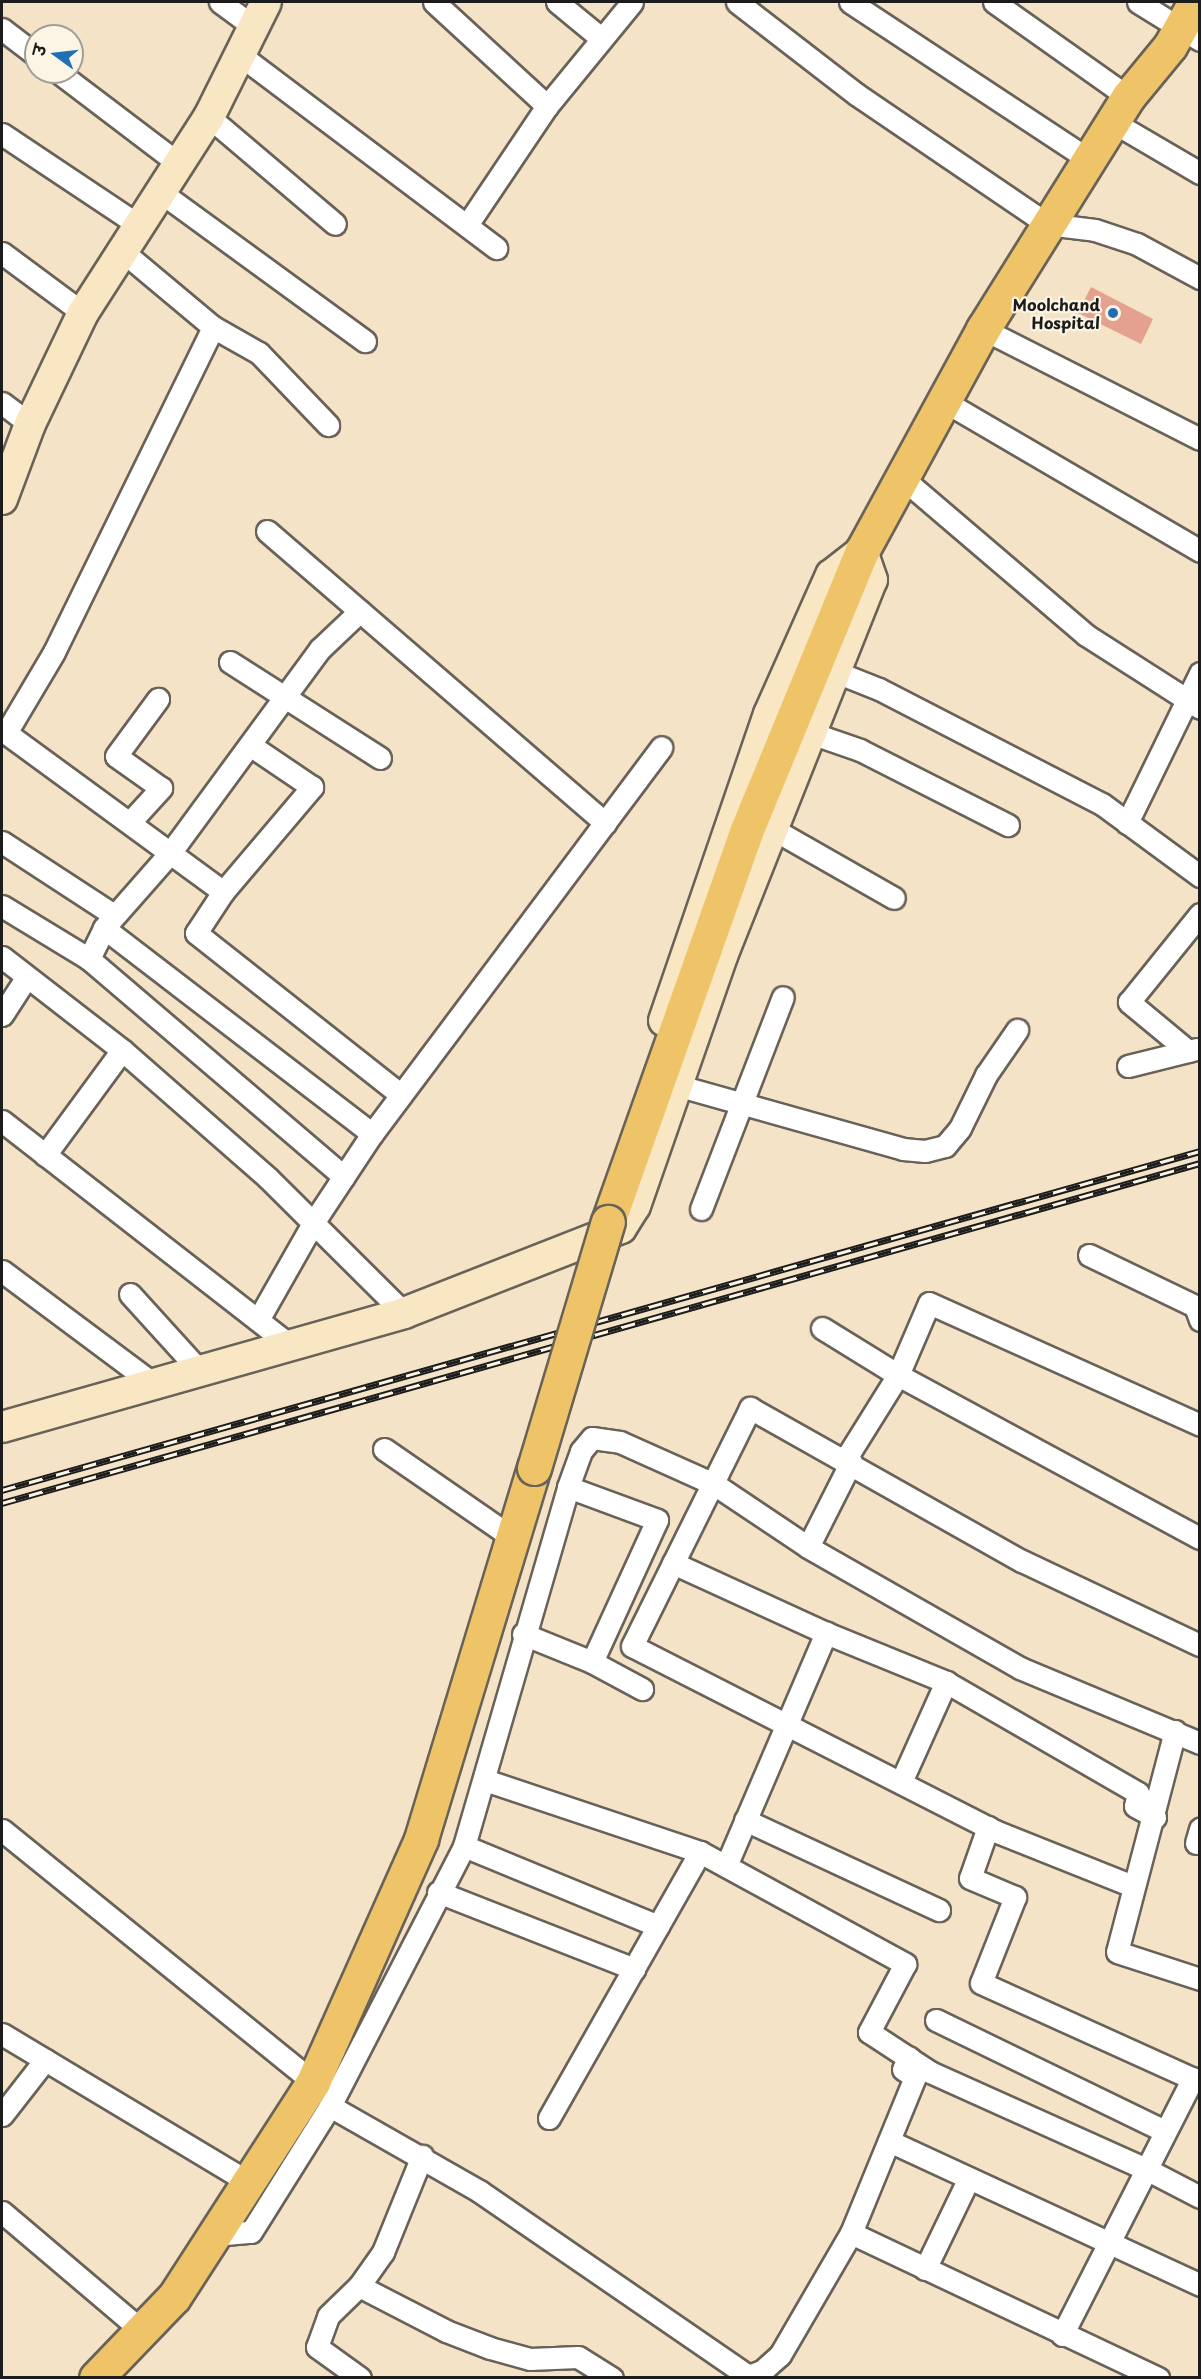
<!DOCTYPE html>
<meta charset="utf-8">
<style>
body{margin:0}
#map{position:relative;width:1201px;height:2379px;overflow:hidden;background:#f5e3c8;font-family:"Playpen Sans","Playpen Sans Deva",sans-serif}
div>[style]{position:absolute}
.building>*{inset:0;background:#e4a18f}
.roads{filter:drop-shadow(2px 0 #686258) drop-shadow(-2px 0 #686258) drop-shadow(0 2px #686258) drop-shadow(0 -2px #686258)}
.street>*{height:21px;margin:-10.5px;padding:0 10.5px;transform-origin:10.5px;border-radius:10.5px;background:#fff}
.secondary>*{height:30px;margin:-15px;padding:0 15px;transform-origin:15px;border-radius:15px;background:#f9e7c3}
.primary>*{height:33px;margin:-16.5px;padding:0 16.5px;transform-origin:16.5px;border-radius:16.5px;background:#efc469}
.rail>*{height:7px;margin-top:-3.5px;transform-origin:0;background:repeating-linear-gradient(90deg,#fcf5e5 0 14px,#1c1c1c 0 28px);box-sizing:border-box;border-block:2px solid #1c1c1c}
.bridges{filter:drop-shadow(2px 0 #686258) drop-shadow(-2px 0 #686258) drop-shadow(0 2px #686258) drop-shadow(0 -2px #686258)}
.primary-bridge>*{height:33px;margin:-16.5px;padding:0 16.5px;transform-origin:16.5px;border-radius:16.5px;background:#efc469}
.dots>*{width:16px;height:16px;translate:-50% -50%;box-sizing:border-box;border:3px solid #fcf5e5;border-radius:50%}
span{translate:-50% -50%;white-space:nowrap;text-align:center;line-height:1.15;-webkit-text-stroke:4.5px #fcf5e5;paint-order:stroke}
.poi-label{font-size:16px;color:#1c1c1c;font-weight:700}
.right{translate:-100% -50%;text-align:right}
.frame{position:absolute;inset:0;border:3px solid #1c1c1c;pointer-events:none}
.north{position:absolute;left:24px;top:24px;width:60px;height:60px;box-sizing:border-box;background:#fcf5e5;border:2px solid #a29e95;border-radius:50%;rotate:285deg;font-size:16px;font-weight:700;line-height:24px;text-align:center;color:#1c1c1c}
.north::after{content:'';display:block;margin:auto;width:21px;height:27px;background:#1f6fb2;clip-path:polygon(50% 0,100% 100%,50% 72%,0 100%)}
</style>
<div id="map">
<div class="building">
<div style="clip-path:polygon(1091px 287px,1153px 319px,1141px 344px,1078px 313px)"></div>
</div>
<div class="roads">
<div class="street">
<div style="left:220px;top:2px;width:42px;rotate:36.3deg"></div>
<div style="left:434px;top:2px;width:154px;rotate:42.6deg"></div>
<div style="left:547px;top:106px;width:134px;rotate:-50.7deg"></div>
<div style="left:557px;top:2px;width:58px;rotate:39.4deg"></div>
<div style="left:737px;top:2px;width:150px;rotate:37.7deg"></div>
<div style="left:856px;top:94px;width:231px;rotate:34.2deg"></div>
<div style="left:1047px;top:224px;width:48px;rotate:7.1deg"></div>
<div style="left:1095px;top:230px;width:44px;rotate:18.4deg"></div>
<div style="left:1137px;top:244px;width:72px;rotate:28.4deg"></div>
<div style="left:850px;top:2px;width:287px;rotate:33.4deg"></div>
<div style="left:994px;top:2px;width:164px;rotate:35.3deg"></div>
<div style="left:1138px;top:2px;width:32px;rotate:32deg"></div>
<div style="left:1180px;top:28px;width:23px;rotate:31deg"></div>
<div style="left:2px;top:29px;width:43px;rotate:37.4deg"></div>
<div style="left:240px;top:55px;width:321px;rotate:37deg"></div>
<div style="left:58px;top:72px;width:152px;rotate:37.2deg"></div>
<div style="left:209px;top:117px;width:165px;rotate:40.3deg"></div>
<div style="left:1113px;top:122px;width:101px;rotate:30.4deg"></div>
<div style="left:2px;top:134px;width:162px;rotate:33.7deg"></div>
<div style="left:159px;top:191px;width:255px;rotate:36.1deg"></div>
<div style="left:467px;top:225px;width:143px;rotate:-56.1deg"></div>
<div style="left:2px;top:253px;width:101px;rotate:36.5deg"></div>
<div style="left:213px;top:327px;width:53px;rotate:29.5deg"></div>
<div style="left:259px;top:353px;width:100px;rotate:46.2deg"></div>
<div style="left:983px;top:329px;width:243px;rotate:26.9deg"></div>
<div style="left:942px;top:400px;width:299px;rotate:30.3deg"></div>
<div style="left:2px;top:403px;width:35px;rotate:37deg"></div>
<div style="left:901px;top:477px;width:243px;rotate:40.5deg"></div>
<div style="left:1086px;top:635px;width:135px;rotate:32.6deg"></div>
<div style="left:267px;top:531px;width:447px;rotate:40.8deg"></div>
<div style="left:230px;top:662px;width:178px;rotate:32.6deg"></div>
<div style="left:836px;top:672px;width:46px;rotate:21.6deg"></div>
<div style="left:879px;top:689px;width:251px;rotate:27.3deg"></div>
<div style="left:1102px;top:804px;width:122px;rotate:36.3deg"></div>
<div style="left:2px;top:730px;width:274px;rotate:36.2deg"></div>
<div style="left:223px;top:892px;width:138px;rotate:-49.7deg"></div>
<div style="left:312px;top:787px;width:75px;rotate:-145.9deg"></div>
<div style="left:6px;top:733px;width:94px;rotate:-59.3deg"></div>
<div style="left:54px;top:652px;width:362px;rotate:-63.9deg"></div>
<div style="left:213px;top:327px;width:120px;rotate:-140.1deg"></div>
<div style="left:811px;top:733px;width:52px;rotate:19.1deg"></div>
<div style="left:860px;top:750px;width:166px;rotate:26.9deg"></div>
<div style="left:131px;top:821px;width:45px;rotate:-47.7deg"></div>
<div style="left:161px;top:788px;width:55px;rotate:-144.6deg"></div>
<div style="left:116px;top:756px;width:71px;rotate:-53.6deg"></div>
<div style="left:1127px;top:823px;width:167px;rotate:-64deg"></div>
<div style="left:773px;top:829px;width:139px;rotate:29.7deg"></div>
<div style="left:2px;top:842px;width:134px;rotate:33.1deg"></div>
<div style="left:223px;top:892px;width:49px;rotate:123.4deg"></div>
<div style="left:196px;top:933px;width:261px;rotate:38.3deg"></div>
<div style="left:2px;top:906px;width:102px;rotate:31.3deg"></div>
<div style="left:89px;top:959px;width:335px;rotate:40.5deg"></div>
<div style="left:104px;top:928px;width:338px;rotate:37.5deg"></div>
<div style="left:2px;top:957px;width:152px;rotate:37.8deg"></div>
<div style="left:122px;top:1050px;width:194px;rotate:41.2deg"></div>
<div style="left:268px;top:1178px;width:192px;rotate:44.8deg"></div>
<div style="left:89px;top:959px;width:34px;rotate:-64deg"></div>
<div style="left:104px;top:928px;width:100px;rotate:-48.7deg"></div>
<div style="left:170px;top:853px;width:253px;rotate:-53.7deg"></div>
<div style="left:320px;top:649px;width:55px;rotate:-43.5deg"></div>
<div style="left:2px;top:1015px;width:44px;rotate:-57deg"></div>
<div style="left:1188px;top:1051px;width:77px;rotate:-140.3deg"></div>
<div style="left:1129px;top:1002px;width:113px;rotate:-51.1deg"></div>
<div style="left:1128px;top:1066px;width:70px;rotate:-14deg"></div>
<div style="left:676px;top:1085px;width:236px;rotate:15.7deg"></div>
<div style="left:903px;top:1149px;width:22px;rotate:5deg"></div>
<div style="left:925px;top:1151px;width:21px;rotate:-14deg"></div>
<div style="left:945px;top:1146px;width:23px;rotate:-50deg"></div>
<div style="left:960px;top:1128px;width:59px;rotate:-63.9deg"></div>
<div style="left:986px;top:1075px;width:55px;rotate:-55.4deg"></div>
<div style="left:2px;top:1121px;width:365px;rotate:37.9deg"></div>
<div style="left:45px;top:1155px;width:130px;rotate:-53.7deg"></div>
<div style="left:701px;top:1209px;width:227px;rotate:-68.9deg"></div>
<div style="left:1089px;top:1255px;width:118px;rotate:25.7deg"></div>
<div style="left:1195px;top:1306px;width:15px;rotate:70deg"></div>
<div style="left:2px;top:1271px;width:187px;rotate:36.7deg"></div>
<div style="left:130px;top:1294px;width:103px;rotate:47.8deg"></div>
<div style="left:258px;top:1320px;width:112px;rotate:-60.4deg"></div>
<div style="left:313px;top:1223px;width:107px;rotate:-56.5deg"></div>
<div style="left:372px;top:1134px;width:483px;rotate:-53.2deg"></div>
<div style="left:822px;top:1328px;width:89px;rotate:31.7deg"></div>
<div style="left:898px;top:1375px;width:343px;rotate:28.4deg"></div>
<div style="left:384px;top:1449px;width:157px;rotate:34.6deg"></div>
<div style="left:568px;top:1487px;width:95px;rotate:20.3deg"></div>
<div style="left:657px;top:1520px;width:156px;rotate:114.6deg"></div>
<div style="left:808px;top:1547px;width:95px;rotate:-63.2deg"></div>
<div style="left:851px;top:1462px;width:8px;rotate:-113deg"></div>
<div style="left:848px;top:1455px;width:94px;rotate:-58deg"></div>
<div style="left:898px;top:1375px;width:78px;rotate:-66.7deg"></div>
<div style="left:929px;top:1303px;width:297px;rotate:24.2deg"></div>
<div style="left:673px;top:1563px;width:168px;rotate:24.6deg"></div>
<div style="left:826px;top:1633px;width:130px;rotate:22.2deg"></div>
<div style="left:946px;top:1682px;width:222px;rotate:30deg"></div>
<div style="left:1138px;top:1793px;width:13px;rotate:103deg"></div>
<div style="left:1135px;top:1806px;width:23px;rotate:29deg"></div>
<div style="left:523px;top:1634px;width:74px;rotate:22.1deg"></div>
<div style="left:592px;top:1662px;width:57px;rotate:28.4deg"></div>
<div style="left:1175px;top:1731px;width:228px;rotate:104.7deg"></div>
<div style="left:1117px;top:1952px;width:87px;rotate:18deg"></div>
<div style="left:485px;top:1780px;width:227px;rotate:18.5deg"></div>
<div style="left:700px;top:1852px;width:306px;rotate:119.6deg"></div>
<div style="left:901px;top:1782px;width:110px;rotate:-65.8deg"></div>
<div style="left:745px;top:1820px;width:214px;rotate:24.9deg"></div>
<div style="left:988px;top:1827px;width:54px;rotate:109.4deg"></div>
<div style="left:970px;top:1878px;width:49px;rotate:22.9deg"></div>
<div style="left:1015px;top:1897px;width:92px;rotate:111.6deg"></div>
<div style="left:981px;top:1983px;width:240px;rotate:24.3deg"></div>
<div style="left:2px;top:1830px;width:400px;rotate:39deg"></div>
<div style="left:1196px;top:1843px;width:15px;rotate:-74deg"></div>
<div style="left:464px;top:1846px;width:210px;rotate:22.4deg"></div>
<div style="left:700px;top:1852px;width:234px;rotate:28.6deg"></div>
<div style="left:905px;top:1964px;width:77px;rotate:117.9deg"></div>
<div style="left:869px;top:2032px;width:73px;rotate:33.3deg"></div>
<div style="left:930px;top:2072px;width:237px;rotate:24.2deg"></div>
<div style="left:1146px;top:2169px;width:61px;rotate:27.4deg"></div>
<div style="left:726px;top:1866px;width:254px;rotate:-66.8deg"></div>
<div style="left:1133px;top:1886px;width:149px;rotate:-158.3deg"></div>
<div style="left:995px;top:1831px;width:407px;rotate:-153deg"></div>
<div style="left:632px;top:1646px;width:266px;rotate:-63.6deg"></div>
<div style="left:750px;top:1408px;width:312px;rotate:29.4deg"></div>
<div style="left:1022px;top:1561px;width:197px;rotate:25.3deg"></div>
<div style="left:438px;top:1892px;width:211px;rotate:21.4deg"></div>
<div style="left:936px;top:2020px;width:254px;rotate:25.9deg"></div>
<div style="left:2px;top:2034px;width:287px;rotate:31deg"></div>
<div style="left:330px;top:2106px;width:172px;rotate:29.7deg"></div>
<div style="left:479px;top:2191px;width:326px;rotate:34.5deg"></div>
<div style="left:748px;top:2376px;width:15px;rotate:-20deg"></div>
<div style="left:762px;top:2371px;width:24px;rotate:-42deg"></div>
<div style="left:780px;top:2355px;width:141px;rotate:-59.8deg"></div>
<div style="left:851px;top:2233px;width:169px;rotate:-67.7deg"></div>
<div style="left:915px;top:2077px;width:14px;rotate:-146deg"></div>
<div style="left:903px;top:2069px;width:13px;rotate:-61deg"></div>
<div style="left:2px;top:2115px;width:70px;rotate:-52deg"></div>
<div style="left:889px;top:2141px;width:343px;rotate:24.8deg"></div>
<div style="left:2px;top:2212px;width:182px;rotate:40.3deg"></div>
<div style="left:851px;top:2233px;width:340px;rotate:25.3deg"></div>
<div style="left:214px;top:2235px;width:37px;rotate:-5deg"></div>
<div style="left:251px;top:2232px;width:149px;rotate:-57.9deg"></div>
<div style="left:330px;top:2106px;width:292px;rotate:-62.7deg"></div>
<div style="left:464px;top:1846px;width:374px;rotate:-73.8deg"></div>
<div style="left:568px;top:1487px;width:38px;rotate:-70deg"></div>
<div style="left:581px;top:1451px;width:17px;rotate:-50deg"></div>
<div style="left:592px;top:1438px;width:28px;rotate:8deg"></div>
<div style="left:620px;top:1442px;width:103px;rotate:24.1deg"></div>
<div style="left:714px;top:1484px;width:113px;rotate:33.8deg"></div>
<div style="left:808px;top:1547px;width:244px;rotate:29.7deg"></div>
<div style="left:1020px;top:1668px;width:195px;rotate:22.6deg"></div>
<div style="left:925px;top:2269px;width:99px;rotate:-64.2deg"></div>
<div style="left:359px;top:2286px;width:98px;rotate:27.3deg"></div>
<div style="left:446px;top:2331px;width:47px;rotate:21.1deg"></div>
<div style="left:490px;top:2348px;width:41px;rotate:15.4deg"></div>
<div style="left:530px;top:2359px;width:48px;rotate:-2.4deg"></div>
<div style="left:578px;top:2357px;width:40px;rotate:32deg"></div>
<div style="left:1062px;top:2335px;width:288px;rotate:-63deg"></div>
<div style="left:360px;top:2378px;width:53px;rotate:-144.2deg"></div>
<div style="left:317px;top:2347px;width:33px;rotate:-70deg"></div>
<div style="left:328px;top:2316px;width:43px;rotate:-44.1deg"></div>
<div style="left:359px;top:2286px;width:42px;rotate:-54.8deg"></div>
<div style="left:383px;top:2252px;width:104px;rotate:-67.9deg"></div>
</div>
<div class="secondary">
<div style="left:2px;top:499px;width:80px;rotate:-69.5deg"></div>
<div style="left:30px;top:424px;width:123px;rotate:-64.5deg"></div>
<div style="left:83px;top:313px;width:233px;rotate:-57.3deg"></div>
<div style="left:209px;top:117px;width:128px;rotate:-63.6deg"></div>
<div style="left:2px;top:1427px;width:418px;rotate:-15.8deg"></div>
<div style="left:404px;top:1313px;width:233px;rotate:-21.4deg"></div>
<div style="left:621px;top:1228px;width:26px;rotate:-58deg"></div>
<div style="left:635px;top:1206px;width:265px;rotate:-70.8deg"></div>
<div style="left:722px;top:956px;width:405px;rotate:-68.3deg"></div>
<div style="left:872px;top:580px;width:31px;rotate:-109deg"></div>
<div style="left:862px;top:551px;width:39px;rotate:142deg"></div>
<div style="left:831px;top:575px;width:152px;rotate:114deg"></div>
<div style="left:769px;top:714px;width:324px;rotate:108.9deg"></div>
</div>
<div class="primary">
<div style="left:608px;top:1222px;width:414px;rotate:-70.5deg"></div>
<div style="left:746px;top:832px;width:304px;rotate:-67.6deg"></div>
<div style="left:862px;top:551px;width:253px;rotate:-61.4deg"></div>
<div style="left:983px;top:329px;width:274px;rotate:-58deg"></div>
<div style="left:1128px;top:97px;width:66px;rotate:-50.5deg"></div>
<div style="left:1170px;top:46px;width:51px;rotate:-60.4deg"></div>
<div style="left:96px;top:2378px;width:112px;rotate:-46.1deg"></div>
<div style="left:174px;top:2297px;width:256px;rotate:-57.1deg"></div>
<div style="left:313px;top:2082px;width:266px;rotate:-66deg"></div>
<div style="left:421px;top:1839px;width:388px;rotate:-73.1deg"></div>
</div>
</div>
<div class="rail">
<div style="left:2px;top:1490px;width:1245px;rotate:-15.8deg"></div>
<div style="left:2px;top:1503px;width:1245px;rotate:-15.84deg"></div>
</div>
<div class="bridges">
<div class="primary-bridge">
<div style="left:534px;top:1468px;width:257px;rotate:-73.3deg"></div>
</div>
</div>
<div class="dots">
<div style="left:1113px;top:313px;background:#1f6fb2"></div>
</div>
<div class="poi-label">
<span class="right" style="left:1100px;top:313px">Moolchand<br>Hospital</span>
</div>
<div class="frame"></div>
<div class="north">उ</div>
</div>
